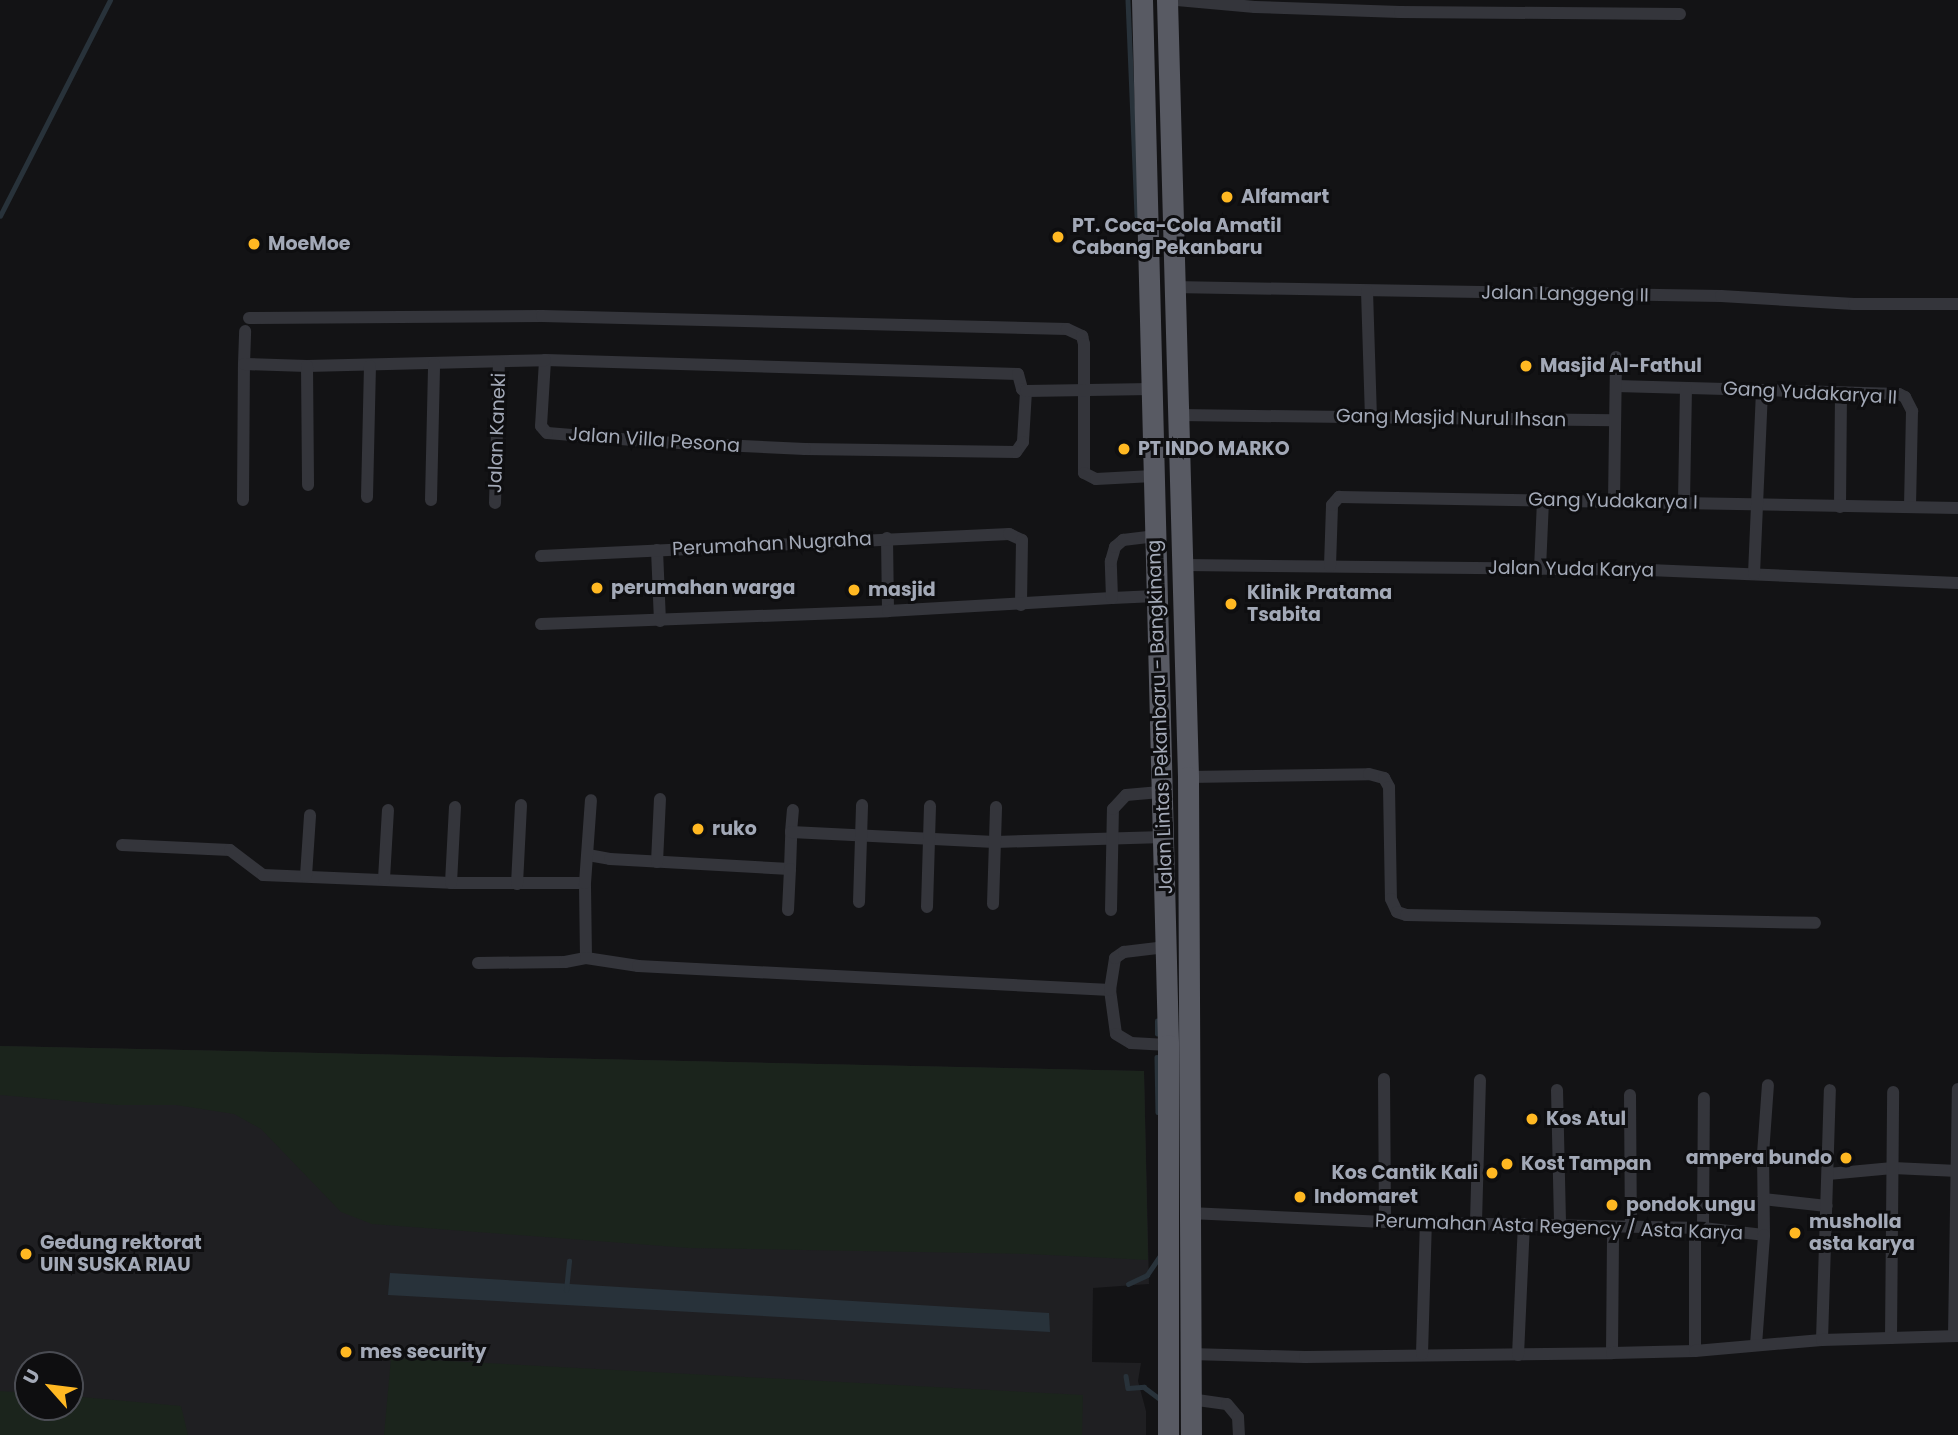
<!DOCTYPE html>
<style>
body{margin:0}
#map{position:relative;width:1958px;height:1435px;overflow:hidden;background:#131315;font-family:Poppins,sans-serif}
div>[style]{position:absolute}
.built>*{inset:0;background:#1f1f22}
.green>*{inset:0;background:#1b241c}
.water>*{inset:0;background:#28323a}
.stream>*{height:4.5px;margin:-2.25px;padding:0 2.25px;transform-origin:2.25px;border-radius:2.25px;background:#28323a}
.minor>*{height:12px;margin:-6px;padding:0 6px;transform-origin:6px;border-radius:6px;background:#34353b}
.trunk>*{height:21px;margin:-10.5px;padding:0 10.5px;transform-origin:10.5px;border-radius:10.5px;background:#585a63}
.dots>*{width:19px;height:19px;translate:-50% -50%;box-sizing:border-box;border:4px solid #0e0e10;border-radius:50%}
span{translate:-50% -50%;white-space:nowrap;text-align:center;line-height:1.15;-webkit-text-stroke:6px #0e0e10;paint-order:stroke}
.poi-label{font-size:19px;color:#a3a9b7;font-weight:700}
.left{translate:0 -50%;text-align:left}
.right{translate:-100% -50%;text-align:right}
.street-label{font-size:19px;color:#a3a9b7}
.north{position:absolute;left:14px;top:1351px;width:70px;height:70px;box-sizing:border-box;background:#0e0e10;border:2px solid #4a4c53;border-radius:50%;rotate:298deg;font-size:19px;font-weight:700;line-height:28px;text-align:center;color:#a3a9b7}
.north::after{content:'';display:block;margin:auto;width:24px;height:32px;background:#ffb822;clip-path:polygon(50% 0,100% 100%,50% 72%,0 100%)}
</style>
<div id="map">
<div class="built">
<div style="clip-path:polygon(evenodd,0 1046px,1144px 1071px,1149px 1284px,1093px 1288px,1092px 1362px,1141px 1363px,1138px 1381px,1146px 1411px,1146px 1435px,0 1435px,0 1046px,28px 1365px,70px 1365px,70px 1407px,28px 1407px,28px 1365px)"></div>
</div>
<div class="green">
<div style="clip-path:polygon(0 1046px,1144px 1071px,1148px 1260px,1028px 1254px,689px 1248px,372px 1224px,341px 1212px,261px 1129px,234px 1114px,176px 1105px,118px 1105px,0 1095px)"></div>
<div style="clip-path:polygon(391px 1358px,1083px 1395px,1082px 1435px,384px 1435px)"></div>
<div style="clip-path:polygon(0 1391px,28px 1393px,28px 1407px,70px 1407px,70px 1396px,181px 1406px,188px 1435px,0 1435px)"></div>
</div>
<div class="water">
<div style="clip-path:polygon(390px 1273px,1049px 1313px,1050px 1332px,388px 1295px)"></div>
</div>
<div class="stream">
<div style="left:1128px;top:0;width:216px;rotate:87.6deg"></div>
<div style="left:0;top:216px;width:242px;rotate:-63deg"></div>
<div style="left:1157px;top:1034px;width:13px;rotate:-90deg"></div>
<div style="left:1157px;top:1057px;width:55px;rotate:89deg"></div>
<div style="left:1128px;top:1284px;width:21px;rotate:-25deg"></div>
<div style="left:1147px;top:1275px;width:22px;rotate:-56deg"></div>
<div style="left:566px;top:1290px;width:29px;rotate:-84deg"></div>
<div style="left:1126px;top:1376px;width:12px;rotate:81deg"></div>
<div style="left:1128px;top:1388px;width:16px;rotate:-4deg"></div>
<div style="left:1144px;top:1387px;width:20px;rotate:37deg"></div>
</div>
<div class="minor">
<div style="left:1177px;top:0;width:78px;rotate:5.1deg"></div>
<div style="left:1255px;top:7px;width:145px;rotate:2deg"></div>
<div style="left:1400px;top:12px;width:280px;rotate:0.4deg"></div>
<div style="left:1172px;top:287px;width:549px;rotate:0.94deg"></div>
<div style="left:1721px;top:296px;width:133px;rotate:3.4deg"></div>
<div style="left:1854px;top:304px;width:104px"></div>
<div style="left:1367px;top:291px;width:125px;rotate:88.2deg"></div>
<div style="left:249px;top:318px;width:293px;rotate:-0.4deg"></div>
<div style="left:542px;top:316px;width:525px;rotate:1.42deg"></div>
<div style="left:1067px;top:329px;width:17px;rotate:25deg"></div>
<div style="left:1082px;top:336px;width:8px;rotate:76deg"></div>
<div style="left:1084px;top:344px;width:129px;rotate:90deg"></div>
<div style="left:1084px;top:473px;width:13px;rotate:27deg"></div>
<div style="left:1096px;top:479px;width:57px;rotate:-3deg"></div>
<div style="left:545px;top:360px;width:473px;rotate:1.7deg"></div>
<div style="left:1018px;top:374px;width:16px;rotate:75deg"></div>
<div style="left:1022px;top:389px;width:4px;rotate:27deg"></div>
<div style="left:1026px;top:391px;width:51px;rotate:93.4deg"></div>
<div style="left:1023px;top:442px;width:12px;rotate:125deg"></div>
<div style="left:1016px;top:452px;width:211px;rotate:-179.2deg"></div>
<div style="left:805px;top:449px;width:148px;rotate:-177.3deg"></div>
<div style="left:657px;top:442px;width:110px;rotate:-175.3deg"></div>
<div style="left:547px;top:433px;width:9px;rotate:-131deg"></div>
<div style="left:541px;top:426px;width:66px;rotate:-86.5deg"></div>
<div style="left:244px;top:364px;width:33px;rotate:-88deg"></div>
<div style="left:307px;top:366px;width:238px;rotate:-1.4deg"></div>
<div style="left:1616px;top:386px;width:283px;rotate:1.6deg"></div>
<div style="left:1899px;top:394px;width:7px;rotate:27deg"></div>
<div style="left:1905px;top:397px;width:16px;rotate:63deg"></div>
<div style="left:1912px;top:411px;width:96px;rotate:91.2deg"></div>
<div style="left:1026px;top:391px;width:125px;rotate:-0.9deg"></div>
<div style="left:1179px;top:415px;width:436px;rotate:0.7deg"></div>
<div style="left:367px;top:497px;width:131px;rotate:-88.7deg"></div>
<div style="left:243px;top:500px;width:136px;rotate:-89.6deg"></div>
<div style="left:244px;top:364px;width:63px;rotate:1.8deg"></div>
<div style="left:307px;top:366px;width:119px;rotate:89.5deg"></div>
<div style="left:431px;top:500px;width:136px;rotate:-88.7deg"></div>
<div style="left:1614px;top:502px;width:145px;rotate:-89.2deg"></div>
<div style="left:1684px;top:502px;width:114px;rotate:-89deg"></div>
<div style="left:495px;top:503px;width:141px;rotate:-88.4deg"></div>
<div style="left:1840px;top:507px;width:114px;rotate:-89.5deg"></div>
<div style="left:887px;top:538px;width:73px;rotate:89.2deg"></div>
<div style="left:657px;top:550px;width:71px;rotate:87.6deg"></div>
<div style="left:541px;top:556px;width:469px;rotate:-2.7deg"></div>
<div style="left:1009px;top:534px;width:14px;rotate:25deg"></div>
<div style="left:1022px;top:540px;width:65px;rotate:90.9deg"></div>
<div style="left:1184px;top:565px;width:465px;rotate:0.6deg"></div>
<div style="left:1649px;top:570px;width:309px;rotate:2.4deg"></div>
<div style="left:1330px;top:566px;width:61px;rotate:-88.1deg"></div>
<div style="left:1332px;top:505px;width:11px;rotate:-49deg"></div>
<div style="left:1339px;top:497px;width:619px;rotate:1.02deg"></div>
<div style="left:1540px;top:569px;width:70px;rotate:-87.5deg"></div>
<div style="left:1754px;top:574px;width:183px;rotate:-87.5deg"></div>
<div style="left:1112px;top:598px;width:44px;rotate:-2.6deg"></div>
<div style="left:541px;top:624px;width:347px;rotate:-2.1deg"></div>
<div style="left:888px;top:611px;width:224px;rotate:-3.3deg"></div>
<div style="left:1112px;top:598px;width:37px;rotate:-92deg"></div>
<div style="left:1111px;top:561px;width:15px;rotate:-74deg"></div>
<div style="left:1115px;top:547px;width:11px;rotate:-41deg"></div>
<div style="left:1123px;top:540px;width:31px;rotate:-7deg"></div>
<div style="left:1188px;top:777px;width:181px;rotate:-0.9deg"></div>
<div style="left:1369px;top:774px;width:16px;rotate:15deg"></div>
<div style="left:1384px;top:778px;width:10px;rotate:61deg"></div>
<div style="left:1389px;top:787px;width:112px;rotate:89deg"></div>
<div style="left:1391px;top:899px;width:14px;rotate:65deg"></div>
<div style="left:1397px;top:912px;width:9px;rotate:18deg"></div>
<div style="left:1406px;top:915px;width:409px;rotate:1.1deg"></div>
<div style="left:791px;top:832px;width:22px;rotate:-85deg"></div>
<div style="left:122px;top:845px;width:108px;rotate:2.7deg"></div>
<div style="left:230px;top:850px;width:41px;rotate:37.1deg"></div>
<div style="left:263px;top:875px;width:188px;rotate:2.4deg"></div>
<div style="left:451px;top:883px;width:134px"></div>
<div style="left:588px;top:855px;width:22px;rotate:10deg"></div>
<div style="left:610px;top:859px;width:180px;rotate:3.2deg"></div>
<div style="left:790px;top:869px;width:37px;rotate:-88deg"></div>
<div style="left:791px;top:832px;width:204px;rotate:2.8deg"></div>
<div style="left:995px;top:842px;width:169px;rotate:-1.7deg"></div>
<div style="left:657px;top:862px;width:63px;rotate:-87.3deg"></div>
<div style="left:306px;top:876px;width:61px;rotate:-86.2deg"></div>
<div style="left:384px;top:879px;width:69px;rotate:-86.7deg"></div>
<div style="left:451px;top:883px;width:76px;rotate:-87deg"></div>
<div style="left:517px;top:884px;width:79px;rotate:-87.1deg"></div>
<div style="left:859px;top:902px;width:97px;rotate:-88.2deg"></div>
<div style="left:993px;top:904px;width:97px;rotate:-88.2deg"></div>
<div style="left:927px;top:907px;width:101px;rotate:-88.3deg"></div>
<div style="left:788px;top:910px;width:41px;rotate:-87.2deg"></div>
<div style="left:1111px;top:910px;width:101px;rotate:-88.9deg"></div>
<div style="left:1113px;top:809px;width:19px;rotate:-47deg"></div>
<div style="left:1126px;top:795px;width:37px;rotate:-5deg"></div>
<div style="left:586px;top:958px;width:75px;rotate:-90.8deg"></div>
<div style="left:585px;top:883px;width:83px;rotate:-85.9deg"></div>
<div style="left:478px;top:963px;width:87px;rotate:-0.7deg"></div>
<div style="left:565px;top:962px;width:21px;rotate:-11deg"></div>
<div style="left:586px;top:958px;width:53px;rotate:8.7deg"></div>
<div style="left:638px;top:966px;width:473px;rotate:2.9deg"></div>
<div style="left:1110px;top:990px;width:44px;rotate:82.2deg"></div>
<div style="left:1116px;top:1034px;width:17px;rotate:31deg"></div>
<div style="left:1131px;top:1043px;width:37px;rotate:3deg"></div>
<div style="left:1110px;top:990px;width:32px;rotate:-81deg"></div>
<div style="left:1115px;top:958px;width:11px;rotate:-34deg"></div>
<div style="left:1124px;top:952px;width:42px;rotate:-6.8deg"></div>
<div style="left:1384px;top:1079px;width:143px;rotate:89.6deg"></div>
<div style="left:1557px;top:1090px;width:135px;rotate:88.7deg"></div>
<div style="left:1630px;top:1095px;width:132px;rotate:89.6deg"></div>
<div style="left:1828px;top:1174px;width:65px;rotate:-5.3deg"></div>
<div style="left:1893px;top:1168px;width:65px;rotate:2.6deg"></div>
<div style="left:1763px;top:1199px;width:64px;rotate:6.2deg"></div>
<div style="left:1189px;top:1213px;width:196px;rotate:2.6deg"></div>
<div style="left:1385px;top:1222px;width:318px;rotate:1.1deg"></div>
<div style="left:1703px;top:1228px;width:61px;rotate:6.5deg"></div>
<div style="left:1764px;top:1235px;width:81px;rotate:-90.7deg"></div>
<div style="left:1763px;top:1154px;width:69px;rotate:-85.9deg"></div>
<div style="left:1476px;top:1222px;width:142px;rotate:-88.4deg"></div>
<div style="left:1703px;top:1228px;width:130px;rotate:-89.6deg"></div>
<div style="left:1954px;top:1336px;width:247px;rotate:-89.1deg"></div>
<div style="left:1891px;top:1338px;width:246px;rotate:-89.5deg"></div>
<div style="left:1822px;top:1340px;width:250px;rotate:-88.2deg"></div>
<div style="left:1756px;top:1345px;width:110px;rotate:-85.8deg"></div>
<div style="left:1695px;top:1351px;width:123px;rotate:-90deg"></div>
<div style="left:1612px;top:1353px;width:126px;rotate:-89.5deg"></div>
<div style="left:1190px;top:1354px;width:115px;rotate:1.5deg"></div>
<div style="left:1305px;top:1357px;width:307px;rotate:-0.7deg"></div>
<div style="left:1612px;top:1353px;width:83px;rotate:-1.4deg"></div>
<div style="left:1695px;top:1351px;width:127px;rotate:-5deg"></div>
<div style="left:1822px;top:1340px;width:136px;rotate:-1.7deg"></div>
<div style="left:1422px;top:1354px;width:132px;rotate:-88.3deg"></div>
<div style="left:1518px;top:1355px;width:131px;rotate:-87.4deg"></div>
<div style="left:1190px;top:1399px;width:37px;rotate:8deg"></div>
<div style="left:1227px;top:1404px;width:17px;rotate:50deg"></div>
<div style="left:1238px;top:1417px;width:18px;rotate:87deg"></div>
</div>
<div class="trunk">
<div style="left:1142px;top:0;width:1045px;rotate:88.57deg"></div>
<div style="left:1168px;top:1045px;width:390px;rotate:90deg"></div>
<div style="left:1167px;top:0;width:777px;rotate:88.45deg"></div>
<div style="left:1188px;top:777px;width:658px;rotate:89.74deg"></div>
</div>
<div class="dots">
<div style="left:1227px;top:197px;background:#ffb822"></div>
<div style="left:1058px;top:237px;background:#ffb822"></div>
<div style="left:254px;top:244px;background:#ffb822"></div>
<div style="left:1526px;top:366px;background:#ffb822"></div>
<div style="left:1124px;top:449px;background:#ffb822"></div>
<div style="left:597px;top:588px;background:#ffb822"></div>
<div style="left:854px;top:590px;background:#ffb822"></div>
<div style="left:1231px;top:604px;background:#ffb822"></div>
<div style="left:698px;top:829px;background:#ffb822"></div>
<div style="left:1532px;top:1119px;background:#ffb822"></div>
<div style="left:1846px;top:1158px;background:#ffb822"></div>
<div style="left:1507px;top:1164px;background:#ffb822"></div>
<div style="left:1492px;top:1173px;background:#ffb822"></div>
<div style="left:1300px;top:1197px;background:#ffb822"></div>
<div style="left:1612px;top:1205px;background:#ffb822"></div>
<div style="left:1795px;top:1233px;background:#ffb822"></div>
<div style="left:26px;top:1254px;background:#ffb822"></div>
<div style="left:346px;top:1352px;background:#ffb822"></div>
</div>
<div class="poi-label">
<span class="left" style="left:1241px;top:197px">Alfamart</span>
<span class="left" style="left:1072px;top:237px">PT. Coca-Cola Amatil<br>Cabang Pekanbaru</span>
<span class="left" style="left:268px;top:244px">MoeMoe</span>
<span class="left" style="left:1540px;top:366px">Masjid Al-Fathul</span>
<span class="left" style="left:1138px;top:449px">PT INDO MARKO</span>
<span class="left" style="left:611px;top:588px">perumahan warga</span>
<span class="left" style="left:868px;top:590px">masjid</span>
<span class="left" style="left:1247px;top:604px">Klinik Pratama<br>Tsabita</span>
<span class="left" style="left:712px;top:829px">ruko</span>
<span class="left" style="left:1546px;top:1119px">Kos Atul</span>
<span class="right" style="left:1832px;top:1158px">ampera bundo</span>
<span class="left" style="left:1521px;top:1164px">Kost Tampan</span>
<span class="right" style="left:1478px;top:1173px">Kos Cantik Kali</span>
<span class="left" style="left:1314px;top:1197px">Indomaret</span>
<span class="left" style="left:1626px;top:1205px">pondok ungu</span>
<span class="left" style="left:1809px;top:1233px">musholla<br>asta karya</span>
<span class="left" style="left:40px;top:1254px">Gedung rektorat<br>UIN SUSKA RIAU</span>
<span class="left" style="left:360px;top:1352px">mes security</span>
</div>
<div class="street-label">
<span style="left:1565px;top:294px;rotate:1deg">Jalan Langgeng II</span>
<span style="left:1810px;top:393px;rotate:3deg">Gang Yudakarya II</span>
<span style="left:1451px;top:418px;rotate:1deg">Gang Masjid Nurul Ihsan</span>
<span style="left:497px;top:433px;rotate:-88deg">Jalan Kaneki</span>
<span style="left:654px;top:440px;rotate:4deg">Jalan Villa Pesona</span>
<span style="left:1613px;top:501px;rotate:1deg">Gang Yudakarya I</span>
<span style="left:772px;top:544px;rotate:-3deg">Perumahan Nugraha</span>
<span style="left:1571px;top:569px;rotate:1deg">Jalan Yuda Karya</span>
<span style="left:1160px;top:717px;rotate:-92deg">Jalan Lintas Pekanbaru - Bangkinang</span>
<span style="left:1559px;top:1227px;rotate:2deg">Perumahan Asta Regency / Asta Karya</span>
</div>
<div class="north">U</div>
</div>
